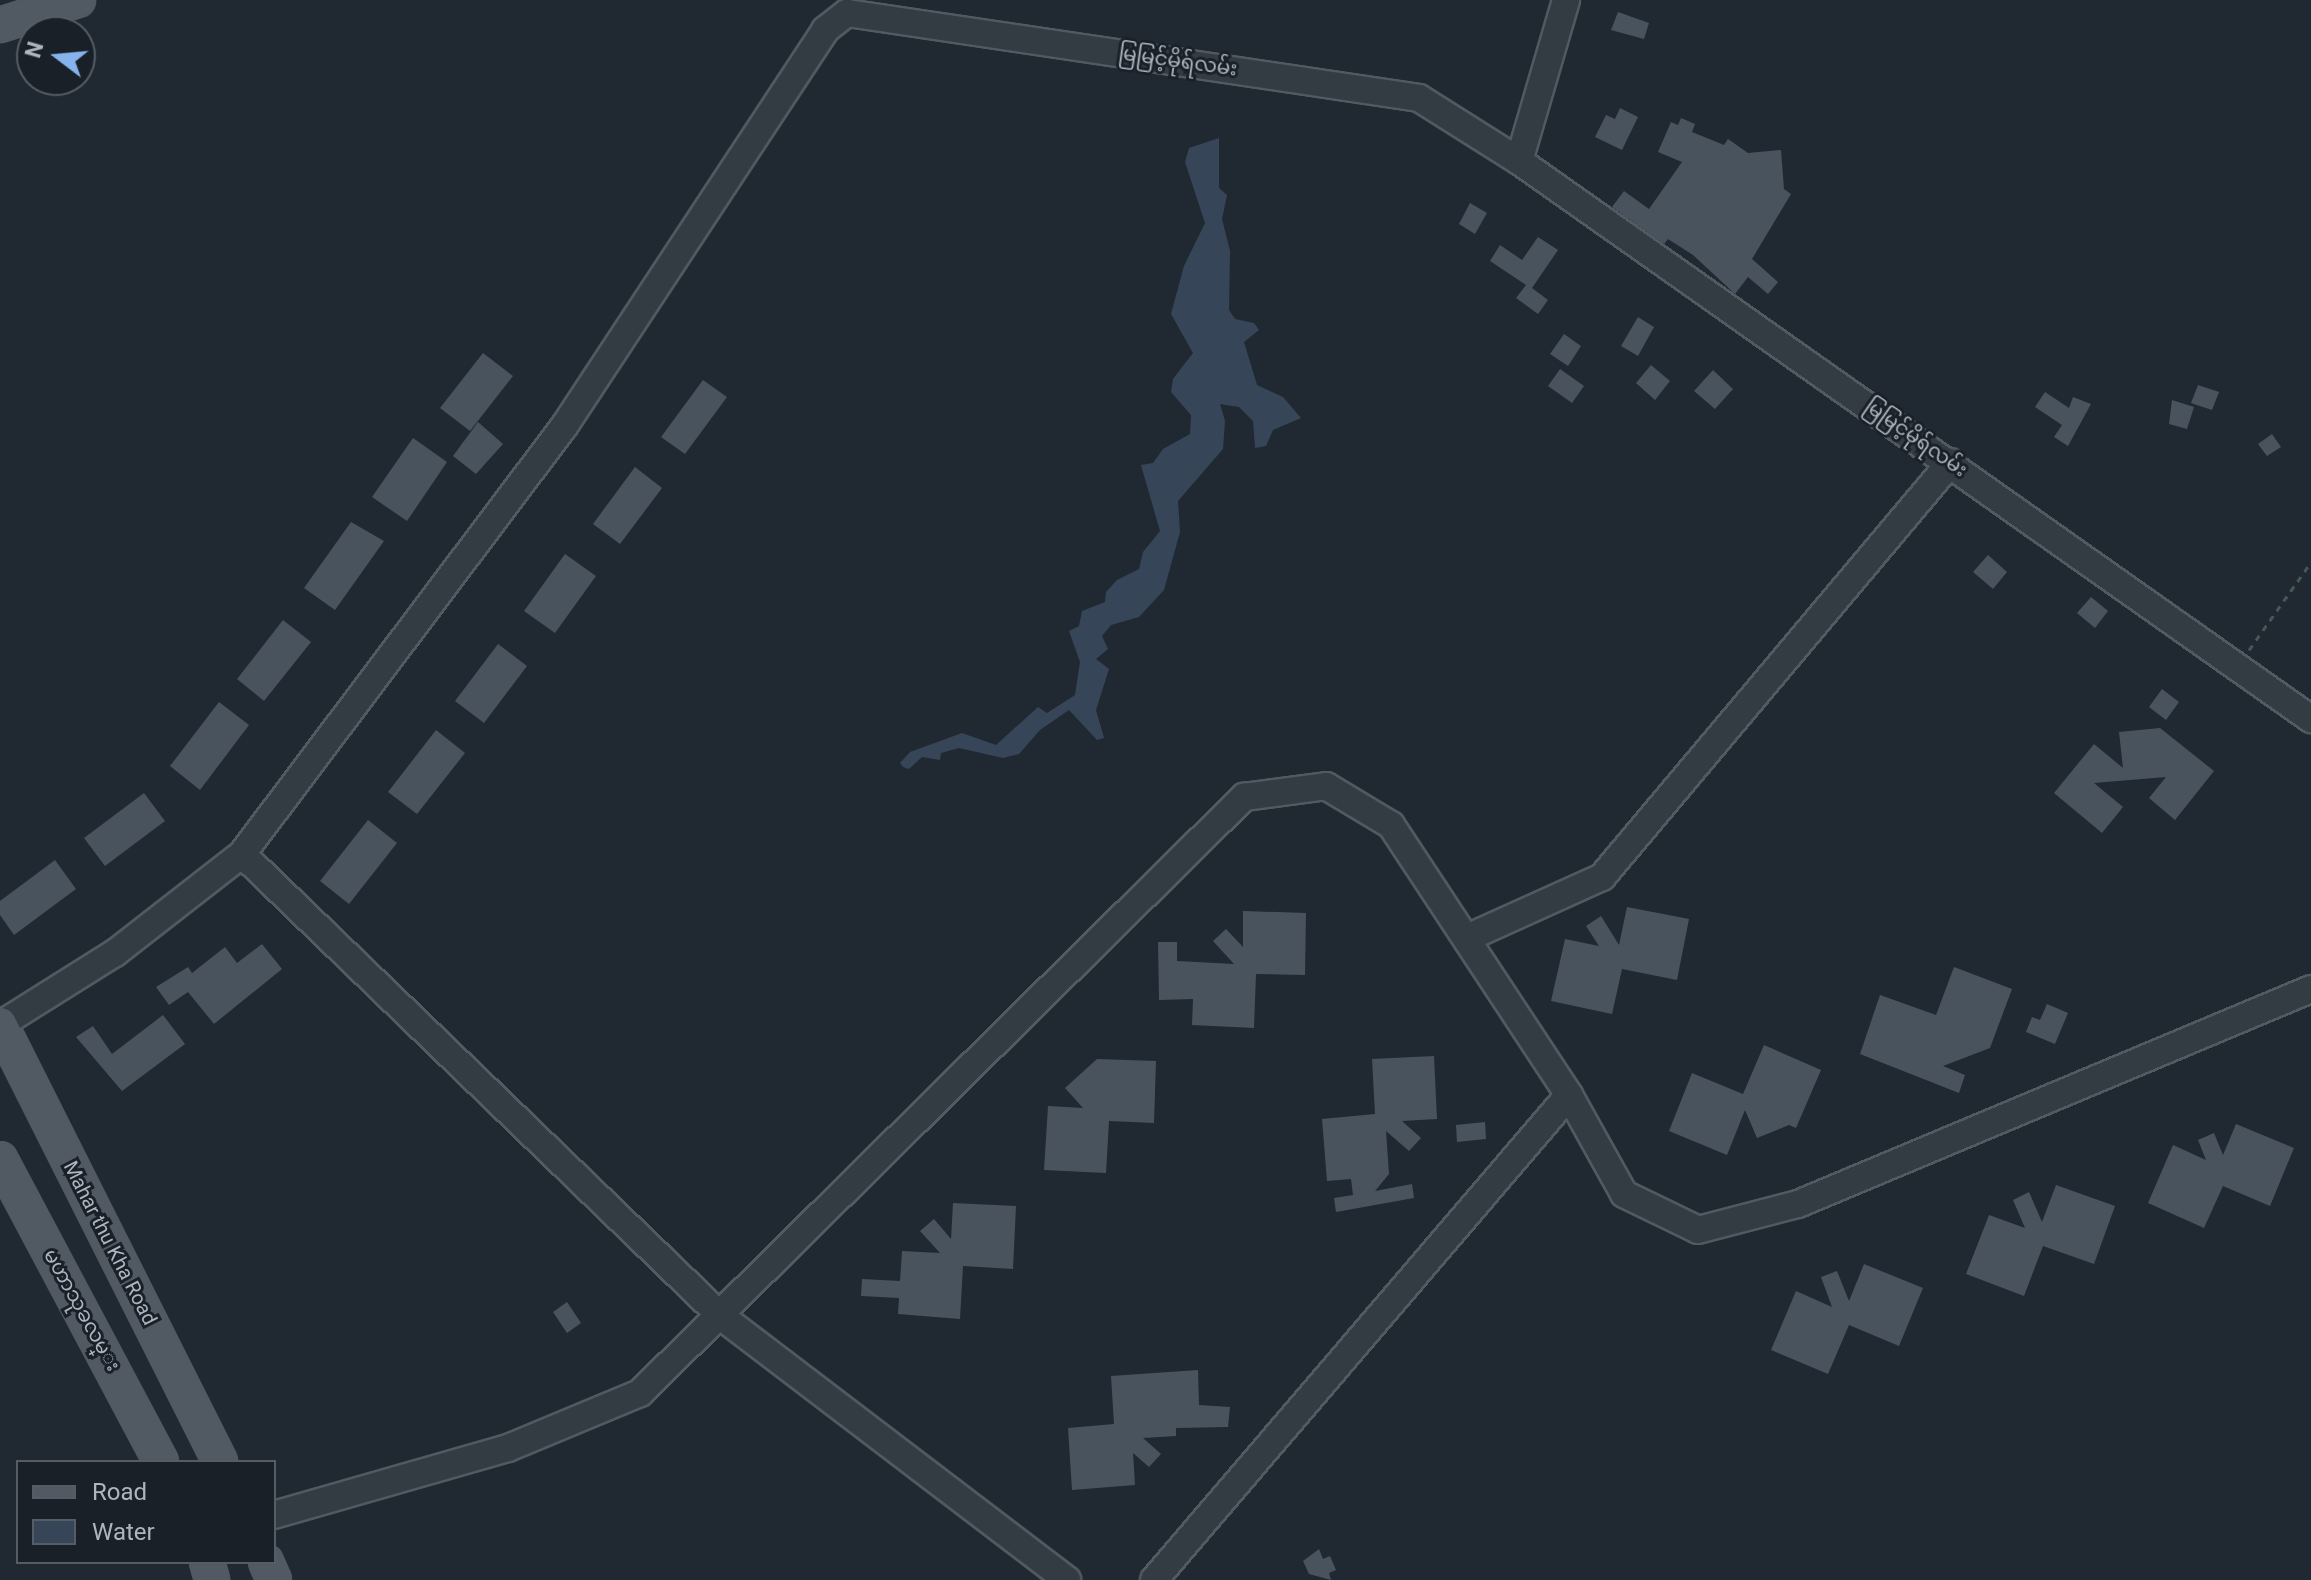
<!DOCTYPE html>
<meta charset="utf-8">
<style>
body{margin:0}
#map{position:relative;width:2311px;height:1580px;overflow:hidden;background:#202932;font-family:Roboto,"Noto Sans Myanmar",sans-serif}
div>[style]{position:absolute}
.water>*{inset:0;background:#364658}
.building>*{inset:0;background:#49535e}
.path>*{height:3px;margin-top:-1.5px;transform-origin:0;background:repeating-linear-gradient(90deg,#465758 0 6px,transparent 0 12px)}
.roads{filter:drop-shadow(2px 0 #515961) drop-shadow(-2px 0 #515961) drop-shadow(0 2px #515961) drop-shadow(0 -2px #515961)}
.minor>*{height:26px;margin:-13px;padding:0 13px;transform-origin:13px;border-radius:13px;background:#333b43}
.major>*{height:32px;margin:-16px;padding:0 16px;transform-origin:16px;border-radius:16px;background:#515a63}
span{translate:-50% -50%;white-space:nowrap;text-align:center;line-height:1.15;-webkit-text-stroke:6px #192028;paint-order:stroke}
.street-label{font-size:20px;color:#adb6c0}
.legend{position:absolute;left:16px;top:1460px;width:260px;height:104px;box-sizing:border-box;background:#192028;border:2px solid #545c65;margin:0;padding:10px 14px;list-style:none;font-size:24px;color:#adb6c0}
.legend li{display:flex;align-items:center;gap:16px;height:40px}
.legend b{width:40px;border:2px solid #545c65}
.north{position:absolute;left:16px;top:16px;width:80px;height:80px;box-sizing:border-box;background:#192028;border:2px solid #545c65;border-radius:50%;rotate:286deg;font-size:22px;font-weight:700;line-height:32px;text-align:center;color:#adb6c0}
.north::after{content:'';display:block;margin:auto;width:28px;height:36px;background:#87b3ec;clip-path:polygon(50% 0,100% 100%,50% 72%,0 100%)}
</style>
<div id="map">
<div class="water">
<div style="clip-path:polygon(1219px 138px,1219px 188px,1227px 195px,1222px 219px,1230px 251px,1229px 310px,1235px 319px,1254px 323px,1259px 330px,1244px 342px,1257px 385px,1283px 397px,1301px 418px,1273px 430px,1266px 446px,1255px 448px,1253px 421px,1239px 407px,1220px 404px,1225px 421px,1223px 449px,1178px 501px,1180px 532px,1164px 590px,1139px 617px,1111px 625px,1102px 636px,1108px 649px,1096px 659px,1109px 669px,1096px 710px,1104px 738px,1097px 740px,1069px 710px,1040px 730px,1019px 754px,1003px 758px,959px 748px,941px 753px,940px 760px,922px 757px,909px 769px,903px 767px,900px 763px,910px 752px,962px 733px,996px 745px,1038px 707px,1047px 713px,1075px 695px,1080px 662px,1069px 631px,1079px 626px,1082px 611px,1105px 602px,1106px 592px,1117px 580px,1139px 569px,1143px 552px,1160px 531px,1141px 465px,1153px 463px,1163px 449px,1190px 434px,1191px 415px,1171px 392px,1173px 379px,1193px 353px,1171px 314px,1184px 266px,1205px 223px,1185px 162px,1189px 148px)"></div>
</div>
<div class="building">
<div style="clip-path:polygon(1618px 12px,1649px 23px,1644px 39px,1611px 30px)"></div>
<div style="clip-path:polygon(1620px 108px,1638px 117px,1622px 150px,1595px 137px,1606px 115px,1615px 119px)"></div>
<div style="clip-path:polygon(1681px 118px,1695px 124px,1692px 132px,1724px 145px,1728px 139px,1748px 153px,1781px 150px,1784px 189px,1791px 194px,1752px 259px,1778px 282px,1768px 294px,1748px 277px,1735px 294px,1693px 255px,1668px 239px,1664px 244px,1612px 207px,1624px 191px,1649px 209px,1682px 162px,1658px 152px,1671px 122px,1678px 125px)"></div>
<div style="clip-path:polygon(1470px 203px,1487px 213px,1475px 234px,1459px 224px)"></div>
<div style="clip-path:polygon(1538px 237px,1558px 250px,1532px 288px,1548px 300px,1538px 314px,1516px 298px,1526px 285px,1490px 261px,1500px 245px,1522px 260px)"></div>
<div style="clip-path:polygon(1638px 317px,1654px 327px,1638px 356px,1621px 346px)"></div>
<div style="clip-path:polygon(1564px 334px,1581px 346px,1568px 366px,1550px 354px)"></div>
<div style="clip-path:polygon(483px 353px,513px 376px,470px 431px,440px 408px)"></div>
<div style="clip-path:polygon(1651px 365px,1670px 381px,1655px 400px,1636px 383px)"></div>
<div style="clip-path:polygon(1560px 369px,1584px 386px,1572px 403px,1548px 386px)"></div>
<div style="clip-path:polygon(1713px 370px,1733px 389px,1715px 409px,1694px 391px)"></div>
<div style="clip-path:polygon(703px 380px,727px 397px,685px 454px,661px 437px)"></div>
<div style="clip-path:polygon(2198px 385px,2219px 392px,2212px 410px,2191px 403px)"></div>
<div style="clip-path:polygon(2045px 392px,2069px 408px,2073px 397px,2091px 404px,2068px 446px,2054px 437px,2062px 425px,2035px 407px)"></div>
<div style="clip-path:polygon(2172px 400px,2194px 407px,2187px 429px,2169px 424px)"></div>
<div style="clip-path:polygon(478px 422px,503px 444px,476px 474px,453px 456px)"></div>
<div style="clip-path:polygon(2272px 434px,2281px 447px,2267px 456px,2258px 444px)"></div>
<div style="clip-path:polygon(413px 438px,447px 462px,407px 521px,372px 497px)"></div>
<div style="clip-path:polygon(635px 467px,662px 488px,620px 544px,593px 524px)"></div>
<div style="clip-path:polygon(351px 522px,384px 541px,335px 610px,304px 588px)"></div>
<div style="clip-path:polygon(565px 554px,596px 576px,555px 633px,524px 611px)"></div>
<div style="clip-path:polygon(1988px 555px,2007px 572px,1993px 589px,1973px 572px)"></div>
<div style="clip-path:polygon(2091px 597px,2108px 611px,2095px 628px,2077px 613px)"></div>
<div style="clip-path:polygon(283px 620px,311px 642px,264px 701px,237px 679px)"></div>
<div style="clip-path:polygon(498px 644px,527px 666px,484px 723px,455px 701px)"></div>
<div style="clip-path:polygon(2162px 689px,2179px 702px,2166px 720px,2149px 707px)"></div>
<div style="clip-path:polygon(219px 702px,249px 725px,200px 790px,170px 766px)"></div>
<div style="clip-path:polygon(2160px 728px,2214px 771px,2175px 820px,2149px 798px,2166px 777px,2094px 783px,2123px 807px,2102px 833px,2054px 793px,2094px 744px,2123px 768px,2119px 732px)"></div>
<div style="clip-path:polygon(436px 730px,465px 753px,417px 814px,388px 792px)"></div>
<div style="clip-path:polygon(144px 793px,165px 821px,105px 866px,84px 838px)"></div>
<div style="clip-path:polygon(368px 820px,397px 843px,349px 904px,320px 881px)"></div>
<div style="clip-path:polygon(55px 860px,76px 889px,14px 935px,0 915px,0 901px)"></div>
<div style="clip-path:polygon(1627px 907px,1689px 919px,1677px 980px,1622px 969px,1612px 1014px,1551px 1001px,1565px 939px,1599px 946px,1586px 926px,1601px 916px,1619px 945px)"></div>
<div style="clip-path:polygon(1243px 911px,1306px 913px,1305px 975px,1256px 974px,1254px 1028px,1192px 1025px,1193px 999px,1159px 1000px,1158px 942px,1177px 942px,1177px 961px,1234px 964px,1213px 941px,1226px 929px,1243px 947px)"></div>
<div style="clip-path:polygon(262px 944px,282px 969px,214px 1024px,188px 992px,169px 1005px,156px 987px,188px 967px,192px 973px,225px 947px,237px 963px)"></div>
<div style="clip-path:polygon(1954px 967px,2012px 989px,1990px 1048px,1943px 1066px,1965px 1075px,1959px 1093px,1860px 1054px,1880px 995px,1936px 1015px)"></div>
<div style="clip-path:polygon(2047px 1004px,2068px 1013px,2055px 1044px,2026px 1032px,2032px 1017px,2040px 1020px)"></div>
<div style="clip-path:polygon(163px 1015px,185px 1044px,122px 1091px,76px 1037px,93px 1026px,112px 1054px)"></div>
<div style="clip-path:polygon(1764px 1045px,1821px 1070px,1796px 1128px,1789px 1125px,1757px 1138px,1745px 1110px,1727px 1155px,1669px 1131px,1692px 1073px,1743px 1094px)"></div>
<div style="clip-path:polygon(1434px 1056px,1437px 1119px,1402px 1121px,1421px 1138px,1409px 1151px,1386px 1131px,1389px 1174px,1375px 1191px,1412px 1184px,1414px 1198px,1336px 1212px,1334px 1198px,1353px 1195px,1351px 1179px,1327px 1181px,1322px 1119px,1375px 1114px,1372px 1059px)"></div>
<div style="clip-path:polygon(1097px 1059px,1156px 1061px,1154px 1123px,1109px 1121px,1106px 1173px,1044px 1170px,1048px 1106px,1083px 1108px,1065px 1088px)"></div>
<div style="clip-path:polygon(1485px 1122px,1486px 1139px,1457px 1142px,1456px 1125px)"></div>
<div style="clip-path:polygon(2236px 1124px,2294px 1148px,2270px 1206px,2223px 1186px,2204px 1228px,2148px 1203px,2173px 1145px,2206px 1160px,2198px 1140px,2214px 1133px,2223px 1155px)"></div>
<div style="clip-path:polygon(2056px 1185px,2115px 1206px,2094px 1264px,2043px 1246px,2024px 1296px,1966px 1274px,1989px 1215px,2025px 1228px,2013px 1200px,2029px 1192px,2042px 1222px)"></div>
<div style="clip-path:polygon(953px 1203px,1016px 1206px,1013px 1269px,963px 1266px,960px 1319px,898px 1314px,899px 1298px,861px 1296px,862px 1279px,900px 1281px,902px 1251px,940px 1253px,920px 1231px,934px 1219px,951px 1239px)"></div>
<div style="clip-path:polygon(1864px 1264px,1923px 1288px,1899px 1346px,1849px 1325px,1828px 1374px,1771px 1350px,1796px 1291px,1832px 1307px,1821px 1277px,1837px 1271px,1849px 1301px)"></div>
<div style="clip-path:polygon(567px 1302px,581px 1323px,567px 1333px,553px 1312px)"></div>
<div style="clip-path:polygon(1198px 1370px,1199px 1405px,1230px 1407px,1228px 1427px,1176px 1428px,1176px 1436px,1143px 1438px,1161px 1454px,1149px 1467px,1133px 1453px,1135px 1485px,1072px 1490px,1068px 1428px,1114px 1424px,1111px 1376px)"></div>
<div style="clip-path:polygon(1319px 1549px,1323px 1559px,1330px 1556px,1336px 1570px,1329px 1573px,1331px 1580px,1309px 1574px,1303px 1561px)"></div>
</div>
<div class="path">
<div style="left:2249px;top:650px;width:108px;rotate:-54.8deg"></div>
</div>
<div class="roads">
<div class="minor">
<div style="left:1519px;top:161px;width:969px;rotate:35.17deg"></div>
<div style="left:242px;top:854px;width:537px;rotate:-53.02deg"></div>
<div style="left:565px;top:425px;width:473px;rotate:-56.6deg"></div>
<div style="left:825px;top:30px;width:28px;rotate:-38deg"></div>
<div style="left:847px;top:13px;width:578px;rotate:8.45deg"></div>
<div style="left:1419px;top:98px;width:118px;rotate:32.2deg"></div>
<div style="left:1519px;top:161px;width:168px;rotate:-73.7deg"></div>
<div style="left:1467px;top:938px;width:148px;rotate:-24.3deg"></div>
<div style="left:1602px;top:877px;width:542px;rotate:-49.94deg"></div>
<div style="left:0;top:1025px;width:136px;rotate:-32.1deg"></div>
<div style="left:115px;top:953px;width:161px;rotate:-37.9deg"></div>
<div style="left:242px;top:854px;width:667px;rotate:43.97deg"></div>
<div style="left:722px;top:1317px;width:434px;rotate:37.3deg"></div>
<div style="left:274px;top:1515px;width:243px;rotate:-16deg"></div>
<div style="left:508px;top:1448px;width:143px;rotate:-22.6deg"></div>
<div style="left:640px;top:1393px;width:849px;rotate:-44.62deg"></div>
<div style="left:1244px;top:797px;width:83px;rotate:-7.6deg"></div>
<div style="left:1326px;top:786px;width:76px;rotate:31deg"></div>
<div style="left:1391px;top:825px;width:323px;rotate:56.6deg"></div>
<div style="left:1569px;top:1095px;width:113px;rotate:60.9deg"></div>
<div style="left:1624px;top:1194px;width:82px;rotate:25.9deg"></div>
<div style="left:1698px;top:1230px;width:103px;rotate:-14.6deg"></div>
<div style="left:1798px;top:1204px;width:556px;rotate:-22.74deg"></div>
<div style="left:1154px;top:1580px;width:638px;rotate:-49.45deg"></div>
</div>
<div class="major">
<div style="left:0;top:25px;width:82px;rotate:-17.8deg"></div>
<div style="left:0;top:1024px;width:490px;rotate:63.3deg"></div>
<div style="left:0;top:1159px;width:343px;rotate:62deg"></div>
<div style="left:207px;top:1562px;width:19px;rotate:74deg"></div>
<div style="left:266px;top:1562px;width:20px;rotate:66deg"></div>
</div>
</div>
<div class="street-label">
<span style="left:1178px;top:61px;rotate:8deg">မြမြင့်မိုရ်လမ်း</span>
<span style="left:1916px;top:438px;rotate:35deg">မြမြင့်မိုရ်လမ်း</span>
<span style="left:110px;top:1243px;rotate:63deg">Mahar thu Kha Road</span>
<span style="left:82px;top:1310px;rotate:61deg">မဟာသုခလမ္း</span>
</div>
<ul class="legend">
<li><b style="height:10px;background:#515a63"></b>Road</li>
<li><b style="height:22px;background:#364658"></b>Water</li>
</ul>
<div class="north">N</div>
</div>
